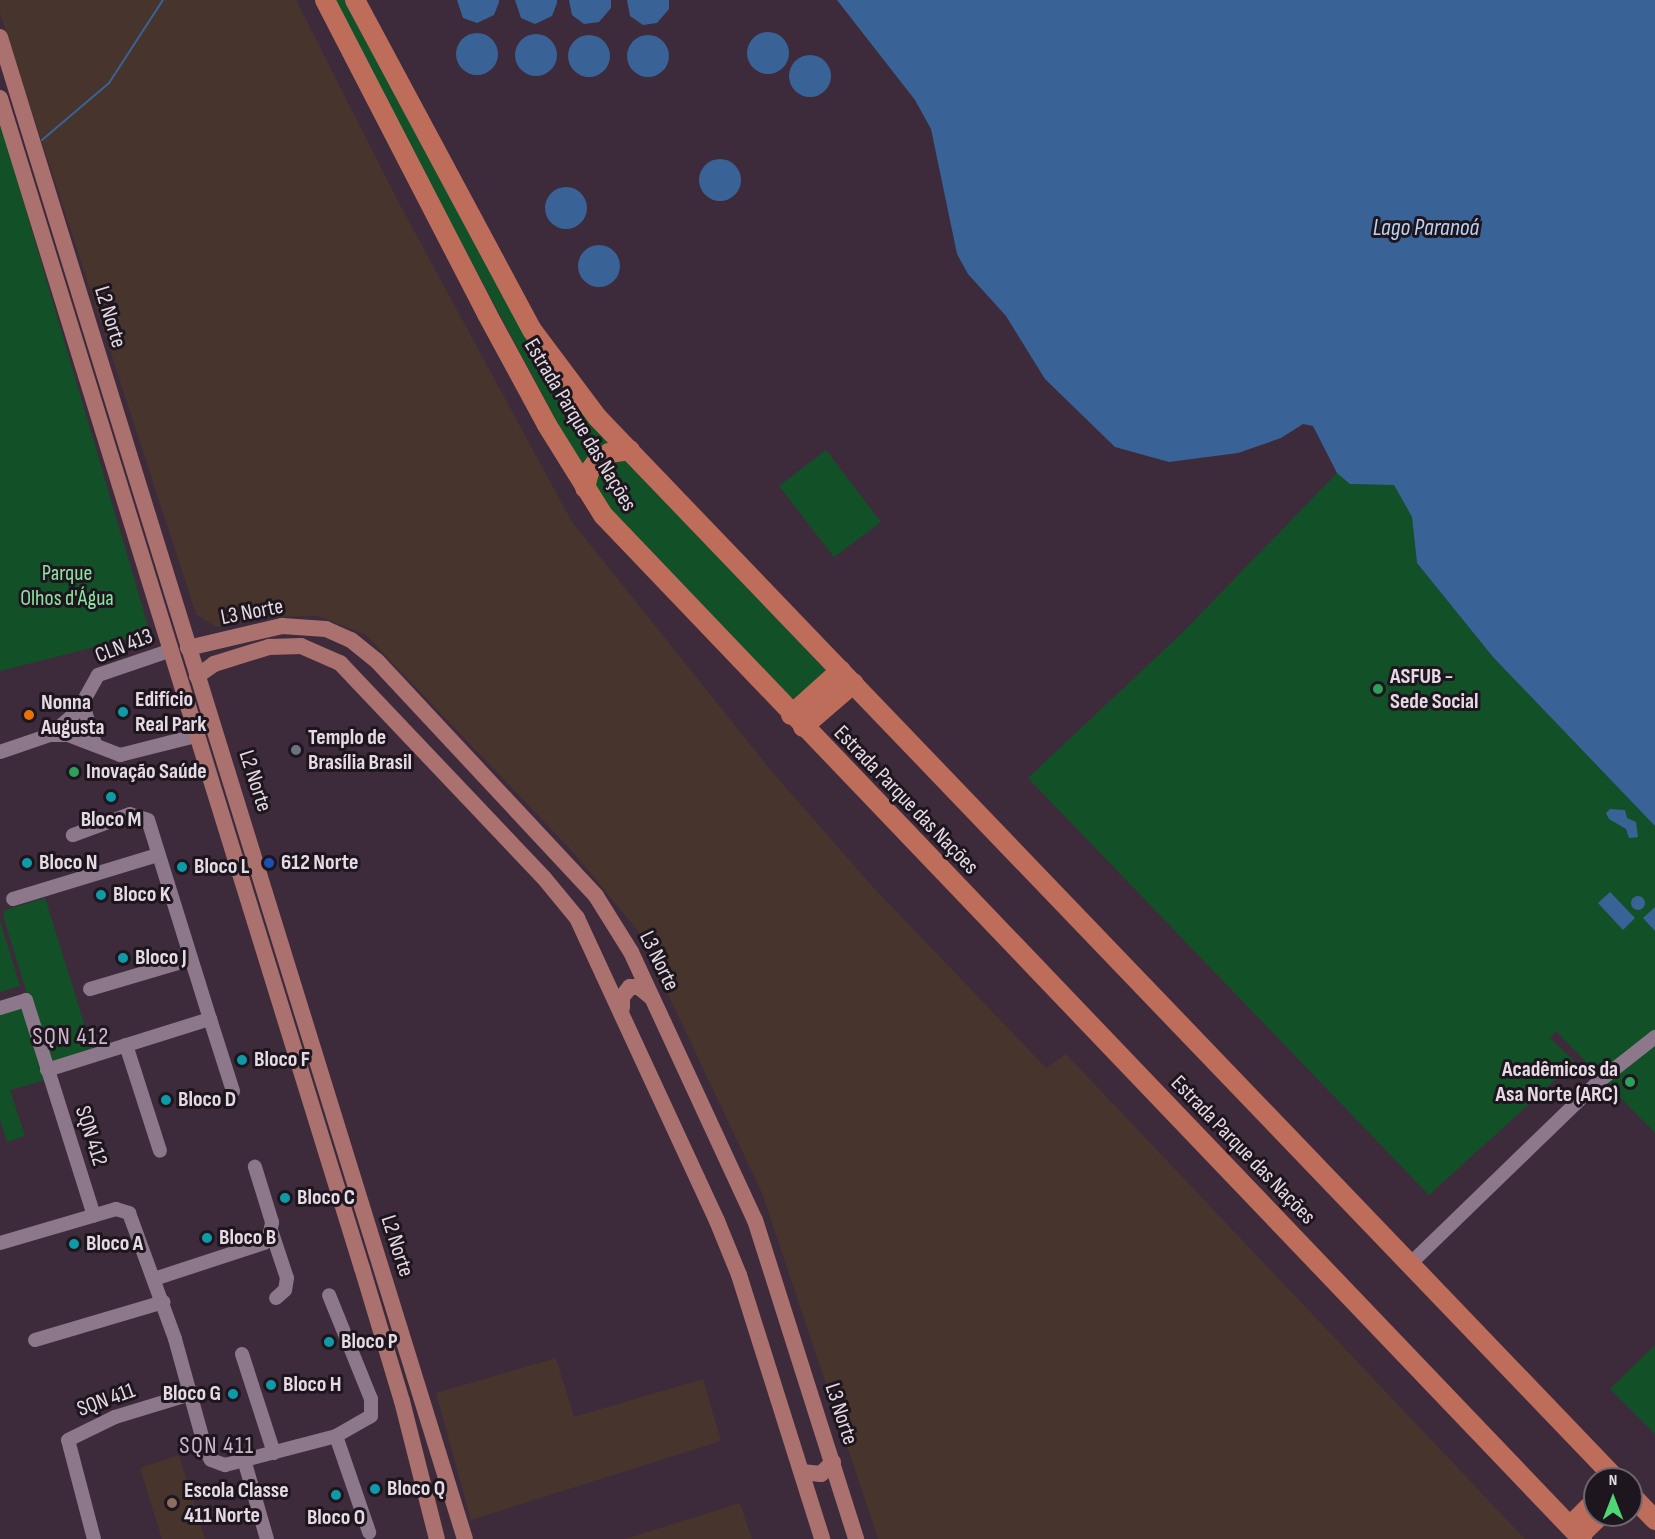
<!DOCTYPE html>
<meta charset="utf-8">
<style>
body{margin:0}
#map{position:relative;width:1655px;height:1539px;overflow:hidden;background:#3d2b3b;font-family:"Sofia Sans Condensed",sans-serif}
div>[style]{position:absolute}
.education>*{inset:0;background:#47342d}
.green>*{inset:0;background:#125127}
.water>*{inset:0;background:#396397}
.round{border-radius:50%}
.stream>*{height:2px;margin:-1px;padding:0 1px;transform-origin:1px;border-radius:1px;background:#396397}
.minor>*{height:14px;margin:-7px;padding:0 7px;transform-origin:7px;border-radius:7px;background:#8d778b}
.major>*{height:16px;margin:-8px;padding:0 8px;transform-origin:8px;border-radius:8px;background:#aa716e}
.highway>*{height:20px;margin:-10px;padding:0 10px;transform-origin:10px;border-radius:10px;background:#be6d5b}
.dots>*{width:16px;height:16px;translate:-50% -50%;box-sizing:border-box;border:3px solid #1e161e;border-radius:50%}
span{translate:-50% -50%;white-space:nowrap;text-align:center;line-height:1.15;-webkit-text-stroke:6px #1e161e;paint-order:stroke}
.street-label{font-size:22px;color:#e6dae5}
.park-label{font-size:22px;color:#8de4a0}
.poi-label{font-size:22px;color:#e6dae5;font-weight:700}
.left{translate:0 -50%;text-align:left}
.right{translate:-100% -50%;text-align:right}
.water-label{font-size:24px;color:#bbd3f2;font-style:italic}
.neighbourhood-label{font-size:24px;color:#cfb8cd;letter-spacing:1.5px}
.north{position:absolute;left:1583px;top:1467px;width:60px;height:60px;box-sizing:border-box;background:#1e161e;border:2px solid #6e646e;border-radius:50%;rotate:0deg;font-size:16px;font-weight:700;line-height:24px;text-align:center;color:#e6dae5}
.north::after{content:'';display:block;margin:auto;width:21px;height:27px;background:#4fd675;clip-path:polygon(50% 0,100% 100%,50% 72%,0 100%)}
</style>
<div id="map">
<div class="education">
<div style="clip-path:polygon(0 0,296px 0,400px 205px,572px 522px,773px 773px,872px 886px,1046px 1068px,1066px 1054px,1525px 1539px,878px 1539px,762px 1193px,638px 931px,574px 853px,366px 635px,318px 616px,271px 617px,216px 627px,196px 614px,0 13px)"></div>
<div style="clip-path:polygon(556px 1358px,574px 1417px,703px 1379px,721px 1441px,471px 1520px,436px 1393px)"></div>
<div style="clip-path:polygon(179px 1455px,205px 1539px,162px 1539px,140px 1468px)"></div>
<div style="clip-path:polygon(740px 1503px,752px 1539px,625px 1539px)"></div>
</div>
<div class="green">
<div style="clip-path:polygon(332px 0,347px 0,515px 317px,613px 441px,582px 469px)"></div>
<div style="clip-path:polygon(0 122px,150px 633px,0 671px)"></div>
<div style="clip-path:polygon(826px 450px,881px 522px,834px 557px,779px 486px)"></div>
<div style="clip-path:polygon(622px 457px,826px 670px,797px 699px,783px 694px,601px 498px,594px 482px,597px 469px)"></div>
<div style="clip-path:polygon(1337px 473px,1350px 484px,1394px 485px,1412px 517px,1417px 563px,1493px 657px,1655px 826px,1655px 1133px,1556px 1031px,1550px 1038px,1575px 1062px,1429px 1195px,1028px 778px,1181px 634px)"></div>
<div style="clip-path:polygon(45px 898px,93px 1052px,49px 1066px,3px 915px,5px 910px)"></div>
<div style="clip-path:polygon(0 921px,20px 986px,0 992px)"></div>
<div style="clip-path:polygon(24px 1005px,46px 1080px,10px 1090px,25px 1136px,7px 1142px,0 1119px,0 1012px)"></div>
<div style="clip-path:polygon(1655px 1345px,1655px 1434px,1610px 1389px)"></div>
</div>
<div class="water">
<div style="clip-path:polygon(457px 0,499px 0,499px 2px,494px 15px,477px 23px,463px 18px)"></div>
<div style="clip-path:polygon(515px 0,557px 0,557px 3px,552px 16px,535px 24px,521px 18px)"></div>
<div style="clip-path:polygon(569px 0,611px 0,611px 8px,599px 22px,584px 24px,572px 15px)"></div>
<div style="clip-path:polygon(627px 0,669px 0,669px 9px,657px 23px,643px 25px,630px 16px)"></div>
<div style="clip-path:polygon(837px 0,1655px 0,1655px 826px,1493px 657px,1417px 563px,1412px 517px,1394px 485px,1350px 484px,1337px 473px,1313px 426px,1303px 424px,1281px 438px,1238px 453px,1169px 462px,1115px 447px,1045px 379px,1006px 316px,968px 274px,957px 254px,931px 129px,915px 100px)"></div>
<div class="round" style="left:747px;top:32px;width:42px;height:42px"></div>
<div class="round" style="left:456px;top:33px;width:42px;height:42px"></div>
<div class="round" style="left:515px;top:34px;width:42px;height:42px"></div>
<div class="round" style="left:627px;top:35px;width:42px;height:42px"></div>
<div class="round" style="left:568px;top:35px;width:42px;height:42px"></div>
<div class="round" style="left:789px;top:55px;width:42px;height:42px"></div>
<div class="round" style="left:699px;top:159px;width:42px;height:42px"></div>
<div class="round" style="left:545px;top:187px;width:42px;height:42px"></div>
<div class="round" style="left:578px;top:245px;width:42px;height:42px"></div>
<div style="clip-path:polygon(1610px 809px,1625px 810px,1627px 818px,1636px 822px,1638px 837px,1629px 838px,1626px 829px,1609px 819px,1606px 813px)"></div>
<div style="clip-path:polygon(1610px 892px,1635px 918px,1623px 930px,1598px 903px)"></div>
<div class="round" style="left:1631px;top:896px;width:14px;height:14px"></div>
<div style="clip-path:polygon(1655px 907px,1655px 931px,1643px 918px)"></div>
</div>
<div class="stream">
<div style="left:42px;top:140px;width:88px;rotate:-40.4deg"></div>
<div style="left:109px;top:83px;width:99px;rotate:-57deg"></div>
</div>
<div class="minor">
<div style="left:83px;top:704px;width:42px;rotate:73.3deg"></div>
<div style="left:50px;top:735px;width:37px;rotate:-41deg"></div>
<div style="left:78px;top:711px;width:41px;rotate:-60.9deg"></div>
<div style="left:98px;top:675px;width:75px;rotate:-18.7deg"></div>
<div style="left:0;top:752px;width:53px;rotate:-18.8deg"></div>
<div style="left:50px;top:735px;width:18px"></div>
<div style="left:68px;top:735px;width:56px;rotate:21deg"></div>
<div style="left:120px;top:755px;width:77px;rotate:-14.2deg"></div>
<div style="left:13px;top:899px;width:152px;rotate:-16.9deg"></div>
<div style="left:90px;top:989px;width:105px;rotate:-16.5deg"></div>
<div style="left:0;top:1008px;width:27px;rotate:-17deg"></div>
<div style="left:26px;top:1000px;width:226px;rotate:72.5deg"></div>
<div style="left:210px;top:1019px;width:76px;rotate:72.3deg"></div>
<div style="left:126px;top:1045px;width:111px;rotate:72.2deg"></div>
<div style="left:47px;top:1070px;width:171px;rotate:-17.4deg"></div>
<div style="left:210px;top:1019px;width:208px;rotate:-107.3deg"></div>
<div style="left:148px;top:820px;width:19px;rotate:-162deg"></div>
<div style="left:130px;top:814px;width:61px;rotate:159.8deg"></div>
<div style="left:272px;top:1233px;width:47px;rotate:71.6deg"></div>
<div style="left:287px;top:1278px;width:12px;rotate:99deg"></div>
<div style="left:285px;top:1290px;width:12px;rotate:138deg"></div>
<div style="left:0;top:1243px;width:121px;rotate:-16.3deg"></div>
<div style="left:116px;top:1209px;width:14px;rotate:17deg"></div>
<div style="left:129px;top:1213px;width:134px;rotate:69.9deg"></div>
<div style="left:175px;top:1339px;width:116px;rotate:74.5deg"></div>
<div style="left:206px;top:1451px;width:10px;rotate:61deg"></div>
<div style="left:211px;top:1460px;width:15px;rotate:20deg"></div>
<div style="left:225px;top:1465px;width:115px;rotate:-14.6deg"></div>
<div style="left:336px;top:1436px;width:40px;rotate:-29.7deg"></div>
<div style="left:371px;top:1416px;width:17px;rotate:-90deg"></div>
<div style="left:371px;top:1399px;width:112px;rotate:-112deg"></div>
<div style="left:1410px;top:1264px;width:262px;rotate:-44.1deg"></div>
<div style="left:1598px;top:1082px;width:73px;rotate:-38.3deg"></div>
<div style="left:154px;top:1279px;width:116px;rotate:-18.1deg"></div>
<div style="left:264px;top:1243px;width:7px;rotate:-45deg"></div>
<div style="left:269px;top:1238px;width:16px;rotate:-79deg"></div>
<div style="left:272px;top:1222px;width:58px;rotate:-107.2deg"></div>
<div style="left:35px;top:1340px;width:134px;rotate:-16.5deg"></div>
<div style="left:242px;top:1354px;width:104px;rotate:72.1deg"></div>
<div style="left:336px;top:1436px;width:102px;rotate:71deg"></div>
<div style="left:245px;top:1463px;width:79px;rotate:73.9deg"></div>
<div style="left:94px;top:1539px;width:102px;rotate:-104.7deg"></div>
<div style="left:68px;top:1440px;width:52px;rotate:-26.1deg"></div>
<div style="left:115px;top:1417px;width:78px;rotate:-17deg"></div>
</div>
<div class="major">
<div style="left:0;top:37px;width:1572px;rotate:72.8deg"></div>
<div style="left:0;top:98px;width:1225px;rotate:72.81deg"></div>
<div style="left:362px;top:1268px;width:139px;rotate:73.3deg"></div>
<div style="left:402px;top:1401px;width:142px;rotate:75.8deg"></div>
<div style="left:188px;top:648px;width:97px;rotate:-13.2deg"></div>
<div style="left:282px;top:626px;width:44px;rotate:3.9deg"></div>
<div style="left:326px;top:629px;width:27px;rotate:24deg"></div>
<div style="left:351px;top:640px;width:33px;rotate:39deg"></div>
<div style="left:377px;top:661px;width:321px;rotate:47deg"></div>
<div style="left:596px;top:896px;width:66px;rotate:58deg"></div>
<div style="left:631px;top:952px;width:295px;rotate:65.2deg"></div>
<div style="left:755px;top:1220px;width:335px;rotate:72.4deg"></div>
<div style="left:197px;top:676px;width:21px;rotate:-35deg"></div>
<div style="left:214px;top:664px;width:58px;rotate:-17.2deg"></div>
<div style="left:269px;top:647px;width:32px;rotate:-2deg"></div>
<div style="left:301px;top:646px;width:43px;rotate:23.6deg"></div>
<div style="left:340px;top:663px;width:296px;rotate:46.5deg"></div>
<div style="left:544px;top:878px;width:52px;rotate:50.5deg"></div>
<div style="left:577px;top:918px;width:334px;rotate:65.2deg"></div>
<div style="left:717px;top:1221px;width:58px;rotate:67.8deg"></div>
<div style="left:739px;top:1275px;width:277px;rotate:72.5deg"></div>
<div style="left:622px;top:1008px;width:11px;rotate:-90deg"></div>
<div style="left:622px;top:997px;width:13px;rotate:-51deg"></div>
<div style="left:630px;top:987px;width:9px"></div>
<div style="left:639px;top:987px;width:17px;rotate:40deg"></div>
<div style="left:802px;top:1472px;width:19px;rotate:6deg"></div>
<div style="left:821px;top:1474px;width:17px;rotate:-45deg"></div>
</div>
<div class="highway">
<div style="left:325px;top:0;width:353px;rotate:62.7deg"></div>
<div style="left:487px;top:314px;width:126px;rotate:61.6deg"></div>
<div style="left:547px;top:425px;width:106px;rotate:58.1deg"></div>
<div style="left:603px;top:515px;width:1417px;rotate:46.29deg"></div>
<div style="left:355px;top:0;width:374px;rotate:61.8deg"></div>
<div style="left:532px;top:330px;width:109px;rotate:53.2deg"></div>
<div style="left:597px;top:417px;width:1472px;rotate:46.18deg"></div>
<div style="left:585px;top:488px;width:16px;rotate:-76deg"></div>
<div style="left:589px;top:472px;width:14px;rotate:-54deg"></div>
<div style="left:597px;top:461px;width:14px;rotate:-34deg"></div>
<div style="left:609px;top:453px;width:21px;rotate:-8deg"></div>
<div style="left:791px;top:715px;width:67px;rotate:-42deg"></div>
<div style="left:803px;top:727px;width:67px;rotate:-40.8deg"></div>
<div style="left:1631px;top:1495px;width:35px;rotate:46deg"></div>
<div style="left:1570px;top:1526px;width:35px;rotate:-45deg"></div>
<div style="left:1579px;top:1536px;width:30px;rotate:-44deg"></div>
</div>
<div class="dots">
<div style="left:1378px;top:689px;background:#2e9e5b"></div>
<div style="left:123px;top:712px;background:#0f9aa8"></div>
<div style="left:29px;top:715px;background:#e8710a"></div>
<div style="left:296px;top:750px;background:#6b7280"></div>
<div style="left:74px;top:772px;background:#2e9e5b"></div>
<div style="left:111px;top:797px;background:#0f9aa8"></div>
<div style="left:27px;top:863px;background:#0f9aa8"></div>
<div style="left:269px;top:863px;background:#1a4fb4"></div>
<div style="left:182px;top:867px;background:#0f9aa8"></div>
<div style="left:101px;top:895px;background:#0f9aa8"></div>
<div style="left:123px;top:958px;background:#0f9aa8"></div>
<div style="left:242px;top:1060px;background:#0f9aa8"></div>
<div style="left:1630px;top:1082px;background:#2e9e5b"></div>
<div style="left:166px;top:1100px;background:#0f9aa8"></div>
<div style="left:285px;top:1198px;background:#0f9aa8"></div>
<div style="left:207px;top:1238px;background:#0f9aa8"></div>
<div style="left:74px;top:1244px;background:#0f9aa8"></div>
<div style="left:329px;top:1342px;background:#0f9aa8"></div>
<div style="left:271px;top:1385px;background:#0f9aa8"></div>
<div style="left:233px;top:1394px;background:#0f9aa8"></div>
<div style="left:375px;top:1489px;background:#0f9aa8"></div>
<div style="left:336px;top:1495px;background:#0f9aa8"></div>
<div style="left:172px;top:1503px;background:#8d6e63"></div>
</div>
<div class="street-label">
<span style="left:110px;top:317px;rotate:73deg">L2 Norte</span>
<span style="left:580px;top:425px;rotate:59deg">Estrada Parque das Nações</span>
<span style="left:252px;top:612px;rotate:-11deg">L3 Norte</span>
<span style="left:124px;top:646px;rotate:-21deg">CLN 413</span>
<span style="left:255px;top:781px;rotate:72deg">L2 Norte</span>
<span style="left:906px;top:800px;rotate:46deg">Estrada Parque das Nações</span>
<span style="left:659px;top:961px;rotate:64deg">L3 Norte</span>
<span style="left:91px;top:1136px;rotate:72deg">SQN 412</span>
<span style="left:1243px;top:1150px;rotate:46deg">Estrada Parque das Nações</span>
<span style="left:397px;top:1246px;rotate:72deg">L2 Norte</span>
<span style="left:106px;top:1400px;rotate:-20deg">SQN 411</span>
<span style="left:841px;top:1414px;rotate:72deg">L3 Norte</span>
</div>
<div class="park-label">
<span style="left:67px;top:586px">Parque<br>Olhos d'Água</span>
</div>
<div class="poi-label">
<span class="left" style="left:1390px;top:689px">ASFUB -<br>Sede Social</span>
<span class="left" style="left:135px;top:712px">Edifício<br>Real Park</span>
<span class="left" style="left:41px;top:715px">Nonna<br>Augusta</span>
<span class="left" style="left:308px;top:750px">Templo de<br>Brasília Brasil</span>
<span class="left" style="left:86px;top:772px">Inovação Saúde</span>
<span style="left:111px;top:820px">Bloco M</span>
<span class="left" style="left:39px;top:863px">Bloco N</span>
<span class="left" style="left:281px;top:863px">612 Norte</span>
<span class="left" style="left:194px;top:867px">Bloco L</span>
<span class="left" style="left:113px;top:895px">Bloco K</span>
<span class="left" style="left:135px;top:958px">Bloco J</span>
<span class="left" style="left:254px;top:1060px">Bloco F</span>
<span class="right" style="left:1618px;top:1082px">Acadêmicos da<br>Asa Norte (ARC)</span>
<span class="left" style="left:178px;top:1100px">Bloco D</span>
<span class="left" style="left:297px;top:1198px">Bloco C</span>
<span class="left" style="left:219px;top:1238px">Bloco B</span>
<span class="left" style="left:86px;top:1244px">Bloco A</span>
<span class="left" style="left:341px;top:1342px">Bloco P</span>
<span class="left" style="left:283px;top:1385px">Bloco H</span>
<span class="right" style="left:221px;top:1394px">Bloco G</span>
<span class="left" style="left:387px;top:1489px">Bloco Q</span>
<span class="left" style="left:184px;top:1503px">Escola Classe<br>411 Norte</span>
<span style="left:336px;top:1518px">Bloco O</span>
</div>
<div class="water-label">
<span style="left:1426px;top:228px">Lago Paranoá</span>
</div>
<div class="neighbourhood-label">
<span style="left:71px;top:1037px">SQN 412</span>
<span style="left:217px;top:1446px">SQN 411</span>
</div>
<div class="north">N</div>
</div>
